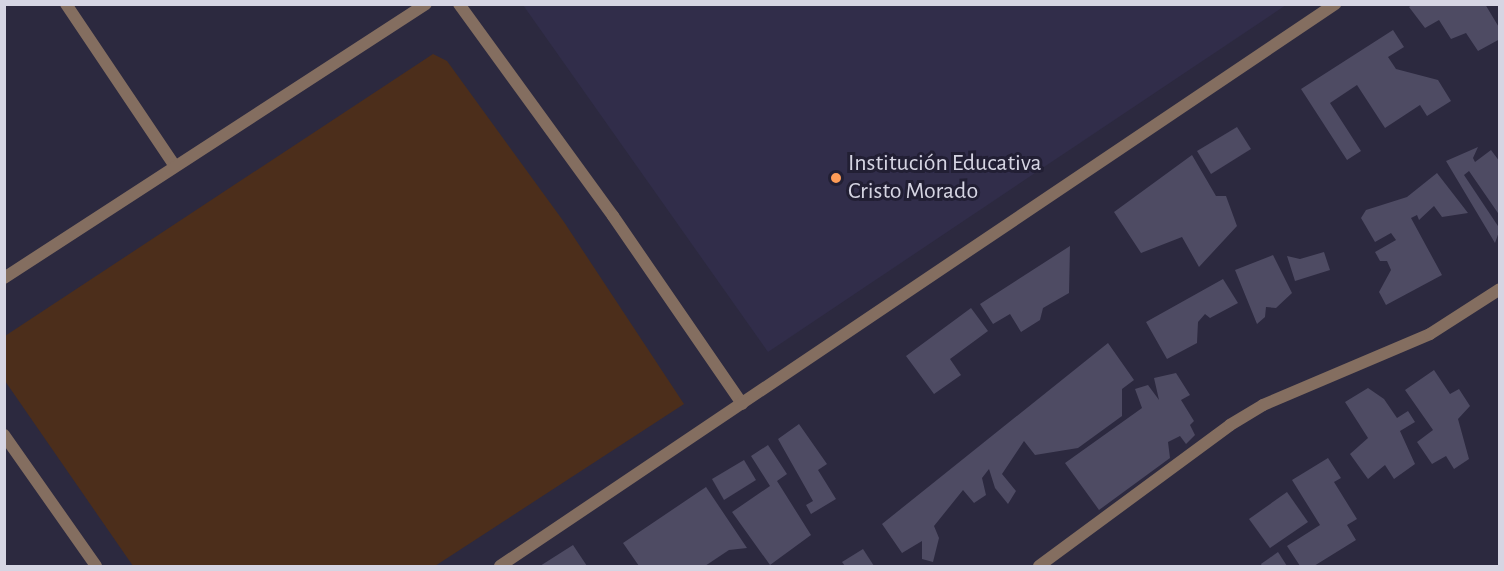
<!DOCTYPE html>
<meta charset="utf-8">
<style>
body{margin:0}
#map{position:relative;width:1504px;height:571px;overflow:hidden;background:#2c293f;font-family:"Alegreya Sans",sans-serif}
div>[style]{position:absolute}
.built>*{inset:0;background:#312d4a}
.green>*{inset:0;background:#4c2e1b}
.building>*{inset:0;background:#4e4b63}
.street>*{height:12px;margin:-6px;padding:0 6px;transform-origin:6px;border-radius:6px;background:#846e60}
.dots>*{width:16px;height:16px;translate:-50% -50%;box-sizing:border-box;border:3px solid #221f34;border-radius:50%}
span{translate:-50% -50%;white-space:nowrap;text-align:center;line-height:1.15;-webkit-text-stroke:6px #221f34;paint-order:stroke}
.poi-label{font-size:24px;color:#d6d5e3}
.left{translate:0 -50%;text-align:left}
.frame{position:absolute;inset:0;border:6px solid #d6d5e3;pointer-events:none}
</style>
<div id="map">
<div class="built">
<div style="clip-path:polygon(523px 5px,1286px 5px,768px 352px)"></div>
</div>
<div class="green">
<div style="clip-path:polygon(433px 54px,447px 61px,564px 222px,684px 404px,435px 566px,133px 566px,5px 381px,5px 336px)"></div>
</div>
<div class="building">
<div style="clip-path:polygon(1413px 4px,1485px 4px,1500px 29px,1500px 39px,1478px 51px,1466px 33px,1451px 39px,1439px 20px,1425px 28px,1409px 7px)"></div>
<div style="clip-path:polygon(1393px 30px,1404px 47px,1388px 57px,1396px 69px,1438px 80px,1451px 101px,1427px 116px,1420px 105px,1385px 128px,1357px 85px,1330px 103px,1361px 151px,1347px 160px,1301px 89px)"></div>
<div style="clip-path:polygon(1237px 127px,1251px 149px,1211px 174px,1197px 151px)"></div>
<div style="clip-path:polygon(1478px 147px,1473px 158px,1475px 162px,1491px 150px,1500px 162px,1500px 216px,1469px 171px,1464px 175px,1500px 229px,1495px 243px,1446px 161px)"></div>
<div style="clip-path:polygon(1192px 155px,1216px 196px,1226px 196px,1237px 226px,1199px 267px,1182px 237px,1141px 253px,1114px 212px)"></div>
<div style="clip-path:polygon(1437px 173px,1468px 213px,1442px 217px,1434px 206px,1419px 220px,1417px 215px,1411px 218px,1442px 275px,1386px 305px,1379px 292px,1391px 270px,1387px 261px,1380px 261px,1375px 252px,1396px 240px,1391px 233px,1375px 242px,1361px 218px,1366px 210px,1407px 197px)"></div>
<div style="clip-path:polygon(1070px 246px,1069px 293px,1043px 308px,1040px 320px,1021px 332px,1010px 314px,993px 324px,980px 304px)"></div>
<div style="clip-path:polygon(1324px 252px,1330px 270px,1295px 281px,1287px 256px,1300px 259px)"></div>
<div style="clip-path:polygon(1273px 255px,1292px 293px,1276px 308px,1266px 307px,1265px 317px,1257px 324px,1235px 270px)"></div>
<div style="clip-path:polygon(1223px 279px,1238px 303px,1210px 318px,1205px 314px,1198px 322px,1197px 343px,1167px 359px,1146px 322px)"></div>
<div style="clip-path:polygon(971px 308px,988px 331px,950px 359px,961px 375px,934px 394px,906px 356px)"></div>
<div style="clip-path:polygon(1108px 343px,1134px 380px,1122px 389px,1122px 416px,1078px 448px,1035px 455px,1024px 441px,1002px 474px,1016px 491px,1008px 504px,995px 488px,989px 469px,982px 478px,986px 495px,974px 503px,963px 490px,934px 526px,939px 538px,933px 562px,922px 559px,922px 541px,902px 553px,882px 524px)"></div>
<div style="clip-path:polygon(1434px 370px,1450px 394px,1459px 389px,1470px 406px,1458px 419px,1469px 459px,1454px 469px,1446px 456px,1432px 464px,1417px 442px,1433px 430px,1405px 390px)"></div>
<div style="clip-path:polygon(1176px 373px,1190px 395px,1181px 400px,1194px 421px,1190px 425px,1195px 435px,1186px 444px,1180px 436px,1168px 442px,1170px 458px,1099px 510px,1065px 463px,1142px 408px,1135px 389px,1148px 385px,1159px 400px,1154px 378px)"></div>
<div style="clip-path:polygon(1368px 388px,1384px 399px,1397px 418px,1408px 411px,1415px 422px,1400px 431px,1415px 464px,1394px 479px,1385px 465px,1368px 479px,1350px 454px,1368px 438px,1345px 402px)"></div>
<div style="clip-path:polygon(799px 424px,827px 464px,818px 470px,836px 499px,811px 514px,806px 505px,813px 501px,778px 439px)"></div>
<div style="clip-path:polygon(768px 445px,787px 474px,777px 481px,811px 535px,770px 565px,732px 512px,770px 486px,751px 456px)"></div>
<div style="clip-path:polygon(1328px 458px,1341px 478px,1334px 482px,1357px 519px,1347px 525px,1356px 540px,1314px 566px,1300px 566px,1287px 546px,1320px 525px,1292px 480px)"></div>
<div style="clip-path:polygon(744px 460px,756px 480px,724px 500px,712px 479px)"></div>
<div style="clip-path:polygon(706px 487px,747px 548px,729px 550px,705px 566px,639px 566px,623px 543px)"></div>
<div style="clip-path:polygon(1287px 492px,1308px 522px,1270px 548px,1249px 519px)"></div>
<div style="clip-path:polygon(573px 545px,587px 566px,540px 566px)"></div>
<div style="clip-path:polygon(863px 549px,874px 566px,845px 566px,842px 562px)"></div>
<div style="clip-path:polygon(1278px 552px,1287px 566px,1262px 566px,1261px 564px)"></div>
</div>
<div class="street">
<div style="left:66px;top:4px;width:195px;rotate:56.1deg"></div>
<div style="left:459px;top:4px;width:262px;rotate:54deg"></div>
<div style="left:613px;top:216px;width:228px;rotate:55.5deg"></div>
<div style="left:4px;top:278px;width:503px;rotate:-33deg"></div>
<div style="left:4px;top:435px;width:160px;rotate:54.9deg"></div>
<div style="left:500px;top:566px;width:1007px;rotate:-33.94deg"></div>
<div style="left:1039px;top:566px;width:237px;rotate:-36.4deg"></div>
<div style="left:1230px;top:425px;width:39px;rotate:-31deg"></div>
<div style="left:1263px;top:405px;width:181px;rotate:-23deg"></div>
<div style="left:1430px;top:334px;width:83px;rotate:-32.7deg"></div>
</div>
<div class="dots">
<div style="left:836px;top:178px;background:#fe9c57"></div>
</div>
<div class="poi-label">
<span class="left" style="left:848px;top:178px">Institución Educativa<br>Cristo Morado</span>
</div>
<div class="frame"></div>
</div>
